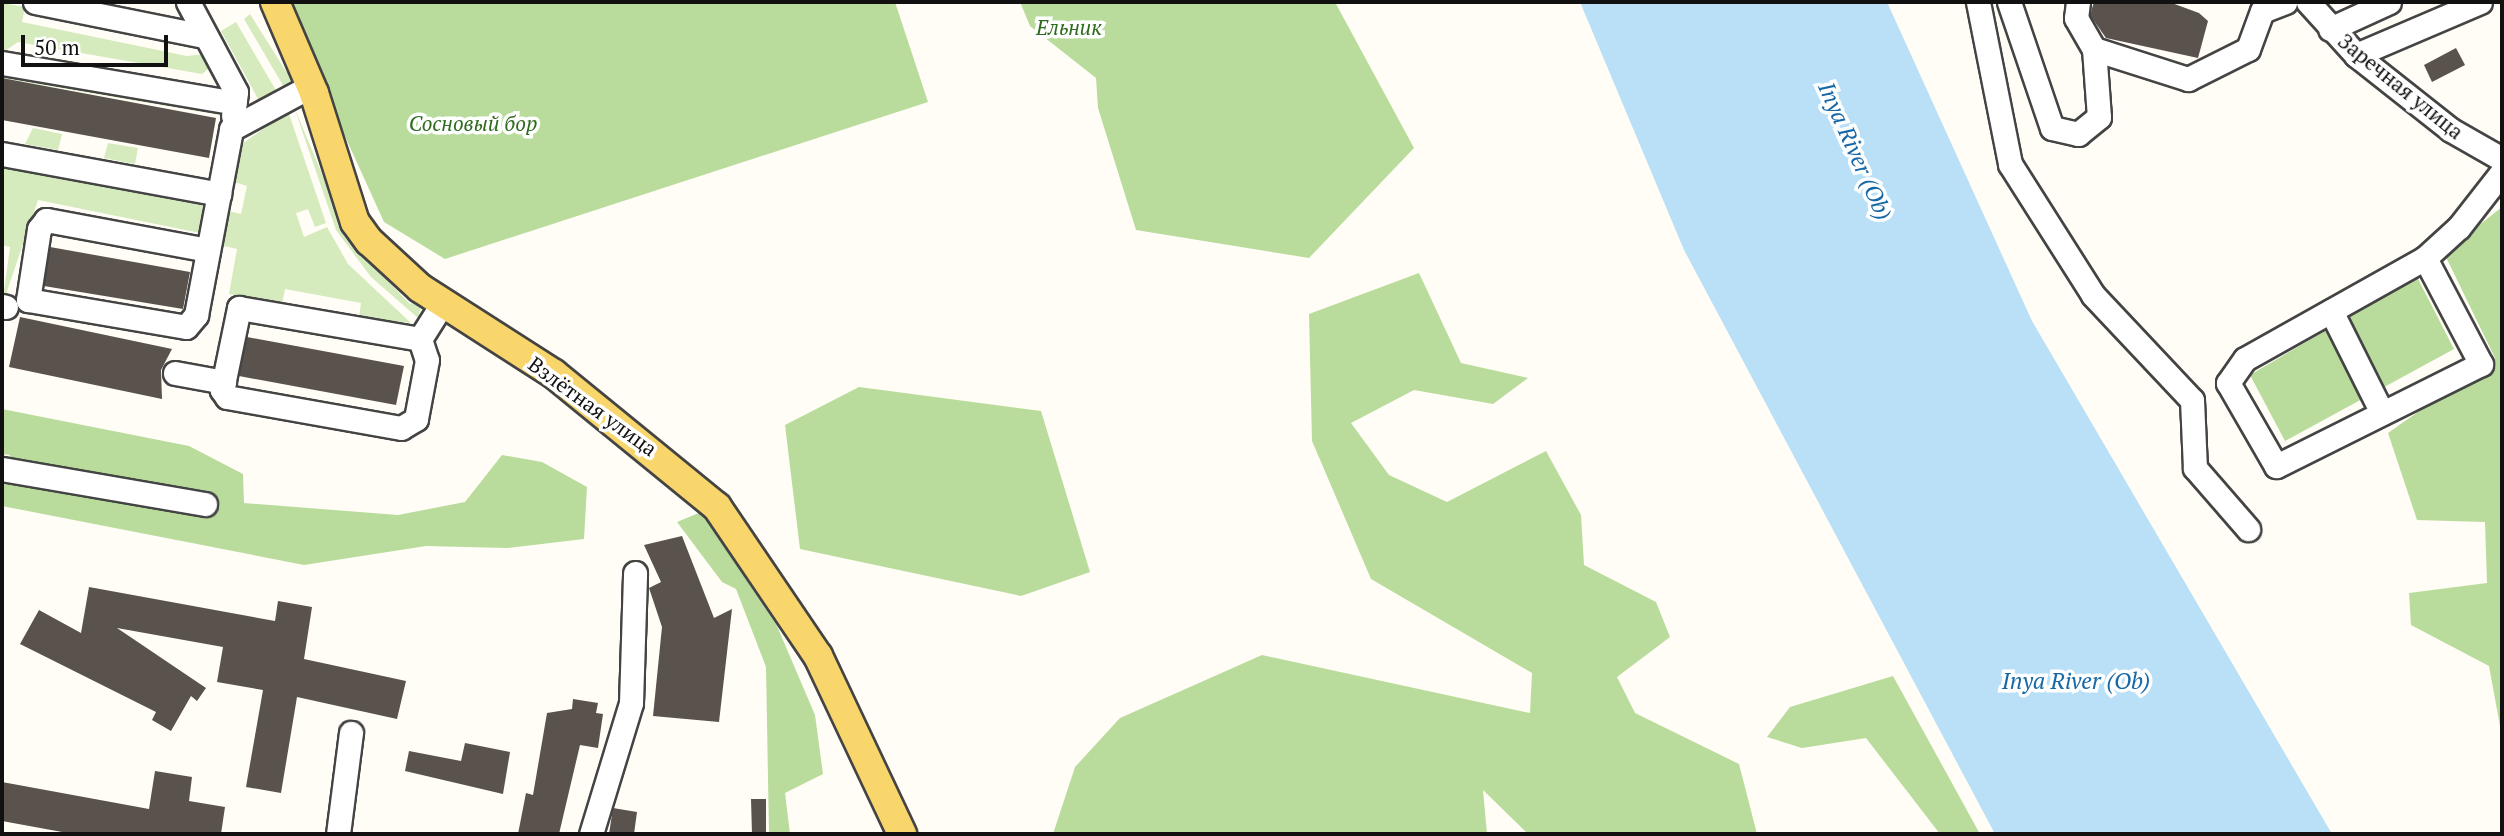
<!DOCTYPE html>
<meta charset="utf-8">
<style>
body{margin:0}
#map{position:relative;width:2504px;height:836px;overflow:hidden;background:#fffdf5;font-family:"PT Serif",serif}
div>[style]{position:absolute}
.green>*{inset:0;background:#d5ebbd}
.forest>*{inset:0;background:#b9dc9c}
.water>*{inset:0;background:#b9e0f7}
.building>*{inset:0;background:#5a524d}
.roads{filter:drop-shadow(2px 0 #444) drop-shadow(-2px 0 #444) drop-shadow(0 2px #444) drop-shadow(0 -2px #444)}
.minor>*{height:23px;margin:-11.5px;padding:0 11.5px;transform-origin:11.5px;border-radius:11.5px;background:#fff}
.major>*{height:28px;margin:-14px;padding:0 14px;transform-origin:14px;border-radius:14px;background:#f9d66b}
span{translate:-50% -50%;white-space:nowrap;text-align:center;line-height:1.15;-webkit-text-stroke:7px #fff;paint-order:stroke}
.park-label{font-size:21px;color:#2f6b1f;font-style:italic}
.street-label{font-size:21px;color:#111}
.water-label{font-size:23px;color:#1768a6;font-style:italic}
.frame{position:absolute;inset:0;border:4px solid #111;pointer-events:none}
.scale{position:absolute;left:21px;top:35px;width:147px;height:32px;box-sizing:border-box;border:4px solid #111;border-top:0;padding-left:9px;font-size:21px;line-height:24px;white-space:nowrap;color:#111;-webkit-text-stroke:5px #fff;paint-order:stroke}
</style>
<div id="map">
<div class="green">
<div style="clip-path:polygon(2px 3px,25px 7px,22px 22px,187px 56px,206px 54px,213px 65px,202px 74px,18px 42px,2px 53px)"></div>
<div style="clip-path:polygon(250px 14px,287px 73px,301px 71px,288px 94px,244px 19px)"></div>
<div style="clip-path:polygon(236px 22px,281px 99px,254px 107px,258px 99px,221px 31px)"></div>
<div style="clip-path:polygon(2px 72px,227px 110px,226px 116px,2px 78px)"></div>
<div style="clip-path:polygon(294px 107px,351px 243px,410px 304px,424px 295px,418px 318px,371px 277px,336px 230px)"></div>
<div style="clip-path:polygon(288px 111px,326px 223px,315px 227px,308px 209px,296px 213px,304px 237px,327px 227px,348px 264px,411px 323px,359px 317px,361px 303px,285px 289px,282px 304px,229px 294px,237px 249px,220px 245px,228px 211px,241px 214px,247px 186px,234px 182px,242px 144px)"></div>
<div style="clip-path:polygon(33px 128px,62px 134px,58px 150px,25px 144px)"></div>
<div style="clip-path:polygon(108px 143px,138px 148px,135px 164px,104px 158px)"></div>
<div style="clip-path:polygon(2px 167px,203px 203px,200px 233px,38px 200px,2px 306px,10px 247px,2px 245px)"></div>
</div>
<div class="forest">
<div style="clip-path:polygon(284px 2px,895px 2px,928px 102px,445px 259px,384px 222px)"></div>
<div style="clip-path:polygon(1020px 2px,1335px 2px,1414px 148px,1309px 258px,1136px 230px,1098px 108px,1096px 78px,1030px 26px)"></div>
<div style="clip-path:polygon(2502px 207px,2502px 737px,2489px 666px,2411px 625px,2409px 593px,2487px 583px,2485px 522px,2417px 520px,2388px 433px,2495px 358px,2444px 253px)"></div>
<div style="clip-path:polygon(1419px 273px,1461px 363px,1528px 378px,1493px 404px,1414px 390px,1351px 423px,1389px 475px,1447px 502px,1546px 451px,1581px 515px,1584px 565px,1656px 602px,1670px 637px,1617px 677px,1635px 713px,1739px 764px,1757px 834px,1528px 834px,1483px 790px,1487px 834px,1053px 834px,1075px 767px,1120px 718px,1262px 655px,1530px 713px,1532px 673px,1371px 579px,1312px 441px,1309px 314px)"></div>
<div style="clip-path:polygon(2417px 277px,2454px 349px,2285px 441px,2250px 375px)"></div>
<div style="clip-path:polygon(859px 387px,1041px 411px,1090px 572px,1021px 596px,800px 549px,785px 425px)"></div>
<div style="clip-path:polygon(2px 409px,189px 446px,243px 474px,244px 503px,398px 515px,465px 502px,502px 455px,542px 462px,587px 487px,584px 539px,507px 548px,426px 546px,304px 565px,2px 506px,2px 475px,10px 455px,2px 454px)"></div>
<div style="clip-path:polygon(701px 512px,777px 626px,815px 715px,823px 774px,785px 793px,790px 834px,769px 834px,766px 667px,736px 589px,722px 582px,677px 522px)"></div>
<div style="clip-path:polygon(1893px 676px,1980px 834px,1940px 834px,1866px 738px,1802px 748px,1767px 737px,1790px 707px)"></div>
</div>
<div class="water">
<div style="clip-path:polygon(1580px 2px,1887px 2px,2032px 321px,2332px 834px,1995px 834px,1684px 250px)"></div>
</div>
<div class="building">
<div style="clip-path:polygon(2094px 2px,2169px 2px,2199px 13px,2208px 21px,2198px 58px,2106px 38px,2090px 15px)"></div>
<div style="clip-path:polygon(2456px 48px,2465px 65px,2432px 82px,2424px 65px)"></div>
<div style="clip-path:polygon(2px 78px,216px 118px,209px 158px,2px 120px)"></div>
<div style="clip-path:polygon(50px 247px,190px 272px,183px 309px,44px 286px)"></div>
<div style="clip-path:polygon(20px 317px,172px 349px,161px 370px,162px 399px,9px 367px)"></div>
<div style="clip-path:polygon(247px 337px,404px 366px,396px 405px,239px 376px)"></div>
<div style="clip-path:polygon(682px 536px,714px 618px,732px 609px,719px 722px,653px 716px,662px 627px,649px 588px,661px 582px,644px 545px)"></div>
<div style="clip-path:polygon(89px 587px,275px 621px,278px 601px,312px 607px,304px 659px,406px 681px,397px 719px,297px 697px,281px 793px,246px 787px,263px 690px,217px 682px,223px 647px,117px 628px,206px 688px,197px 701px,191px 696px,171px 731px,152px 720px,156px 712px,20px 644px,39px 610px,81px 633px)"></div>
<div style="clip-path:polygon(573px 699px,598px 703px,596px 713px,603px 714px,598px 748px,580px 745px,559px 834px,518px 834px,526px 793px,533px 795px,547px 713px,572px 709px)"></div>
<div style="clip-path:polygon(465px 743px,510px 752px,503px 794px,405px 771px,409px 751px,461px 761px)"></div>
<div style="clip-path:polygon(155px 771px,192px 777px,189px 801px,225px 807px,221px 834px,73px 834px,2px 821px,2px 782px,149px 809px)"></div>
<div style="clip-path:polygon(751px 799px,766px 799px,766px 834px,752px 834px)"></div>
<div style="clip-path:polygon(613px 808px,637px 812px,634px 834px,609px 834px)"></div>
</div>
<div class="roads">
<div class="minor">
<div style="left:35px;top:2px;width:172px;rotate:11.4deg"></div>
<div style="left:188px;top:2px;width:102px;rotate:61.9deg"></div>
<div style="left:236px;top:92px;width:24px;rotate:97deg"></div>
<div style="left:1978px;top:2px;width:165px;rotate:78.8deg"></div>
<div style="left:2010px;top:164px;width:155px;rotate:57.6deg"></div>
<div style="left:2093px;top:295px;width:144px;rotate:46.7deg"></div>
<div style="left:2192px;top:400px;width:68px;rotate:87.5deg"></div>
<div style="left:2195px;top:468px;width:81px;rotate:49deg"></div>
<div style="left:2009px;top:2px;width:133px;rotate:71.2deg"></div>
<div style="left:2052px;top:128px;width:27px;rotate:13deg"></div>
<div style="left:2078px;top:134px;width:27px;rotate:-39deg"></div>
<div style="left:2099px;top:117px;width:68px;rotate:-94.2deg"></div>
<div style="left:2078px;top:2px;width:16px;rotate:97deg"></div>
<div style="left:2076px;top:18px;width:36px;rotate:60deg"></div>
<div style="left:2094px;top:49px;width:99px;rotate:17.7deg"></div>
<div style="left:2188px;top:79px;width:67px;rotate:-26.6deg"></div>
<div style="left:2248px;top:49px;width:40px;rotate:-69.8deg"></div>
<div style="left:2262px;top:11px;width:25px;rotate:-21deg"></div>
<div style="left:2308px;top:2px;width:72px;rotate:47.8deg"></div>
<div style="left:2356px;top:55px;width:121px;rotate:38.3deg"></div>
<div style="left:2451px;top:130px;width:59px;rotate:29.6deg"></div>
<div style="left:2330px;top:29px;width:65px;rotate:-24.6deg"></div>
<div style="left:2356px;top:55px;width:135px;rotate:-23.1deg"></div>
<div style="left:2px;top:63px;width:236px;rotate:9.7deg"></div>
<div style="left:2px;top:154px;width:221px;rotate:10.4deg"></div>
<div style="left:208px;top:250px;width:165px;rotate:-169.5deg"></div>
<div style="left:46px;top:220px;width:11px;rotate:128deg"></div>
<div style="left:39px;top:229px;width:72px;rotate:98.8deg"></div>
<div style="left:28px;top:300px;width:160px;rotate:9.7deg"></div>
<div style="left:186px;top:327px;width:16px;rotate:-50deg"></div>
<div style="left:196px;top:315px;width:189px;rotate:-79.3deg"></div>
<div style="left:231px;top:129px;width:91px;rotate:-28.3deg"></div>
<div style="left:2425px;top:258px;width:120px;rotate:62.2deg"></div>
<div style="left:2481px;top:364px;width:229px;rotate:153.5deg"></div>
<div style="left:2276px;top:466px;width:96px;rotate:-120deg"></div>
<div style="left:2228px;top:383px;width:29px;rotate:-55deg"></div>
<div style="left:2245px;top:359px;width:206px;rotate:-29.3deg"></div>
<div style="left:2425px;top:258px;width:46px;rotate:-42.4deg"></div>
<div style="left:2459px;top:227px;width:70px;rotate:-52deg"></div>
<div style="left:2px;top:306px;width:4px;rotate:14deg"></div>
<div style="left:2331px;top:311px;width:114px;rotate:63.4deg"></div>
<div style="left:420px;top:339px;width:22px;rotate:72deg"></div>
<div style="left:427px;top:360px;width:60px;rotate:100.6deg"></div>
<div style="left:416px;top:419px;width:17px;rotate:149deg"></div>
<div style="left:401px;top:428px;width:177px;rotate:-169.9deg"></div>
<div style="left:227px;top:397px;width:9px;rotate:-126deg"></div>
<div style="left:222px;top:390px;width:84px;rotate:-78.3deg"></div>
<div style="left:239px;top:308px;width:184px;rotate:9.7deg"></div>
<div style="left:420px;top:339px;width:41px;rotate:-57.8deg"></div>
<div style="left:175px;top:373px;width:50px;rotate:10.4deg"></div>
<div style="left:2px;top:469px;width:206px;rotate:9.8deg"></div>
<div style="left:338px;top:834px;width:102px;rotate:-82.7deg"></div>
<div style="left:591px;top:834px;width:137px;rotate:-73deg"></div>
<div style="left:631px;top:703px;width:130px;rotate:-88.2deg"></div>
</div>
<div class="major">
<div style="left:275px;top:2px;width:99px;rotate:66.8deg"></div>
<div style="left:314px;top:93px;width:135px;rotate:72.4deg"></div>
<div style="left:355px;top:222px;width:24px;rotate:54deg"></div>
<div style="left:369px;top:241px;width:69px;rotate:42.7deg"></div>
<div style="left:420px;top:288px;width:159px;rotate:32.7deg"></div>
<div style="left:554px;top:374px;width:210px;rotate:39.2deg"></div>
<div style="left:717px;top:507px;width:180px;rotate:55.9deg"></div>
<div style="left:818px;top:656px;width:197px;rotate:64.7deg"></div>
</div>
</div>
<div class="park-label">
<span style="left:1069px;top:27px">Ельник</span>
<span style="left:473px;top:123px">Сосновый бор</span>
</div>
<div class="street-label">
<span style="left:2401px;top:86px;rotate:39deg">Заречная улица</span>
<span style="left:593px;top:406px;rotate:36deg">Взлётная улица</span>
</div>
<div class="water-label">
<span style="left:1855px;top:151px;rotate:66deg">Inya River (Ob)</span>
<span style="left:2076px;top:681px">Inya River (Ob)</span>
</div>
<div class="frame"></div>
<div class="scale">50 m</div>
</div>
